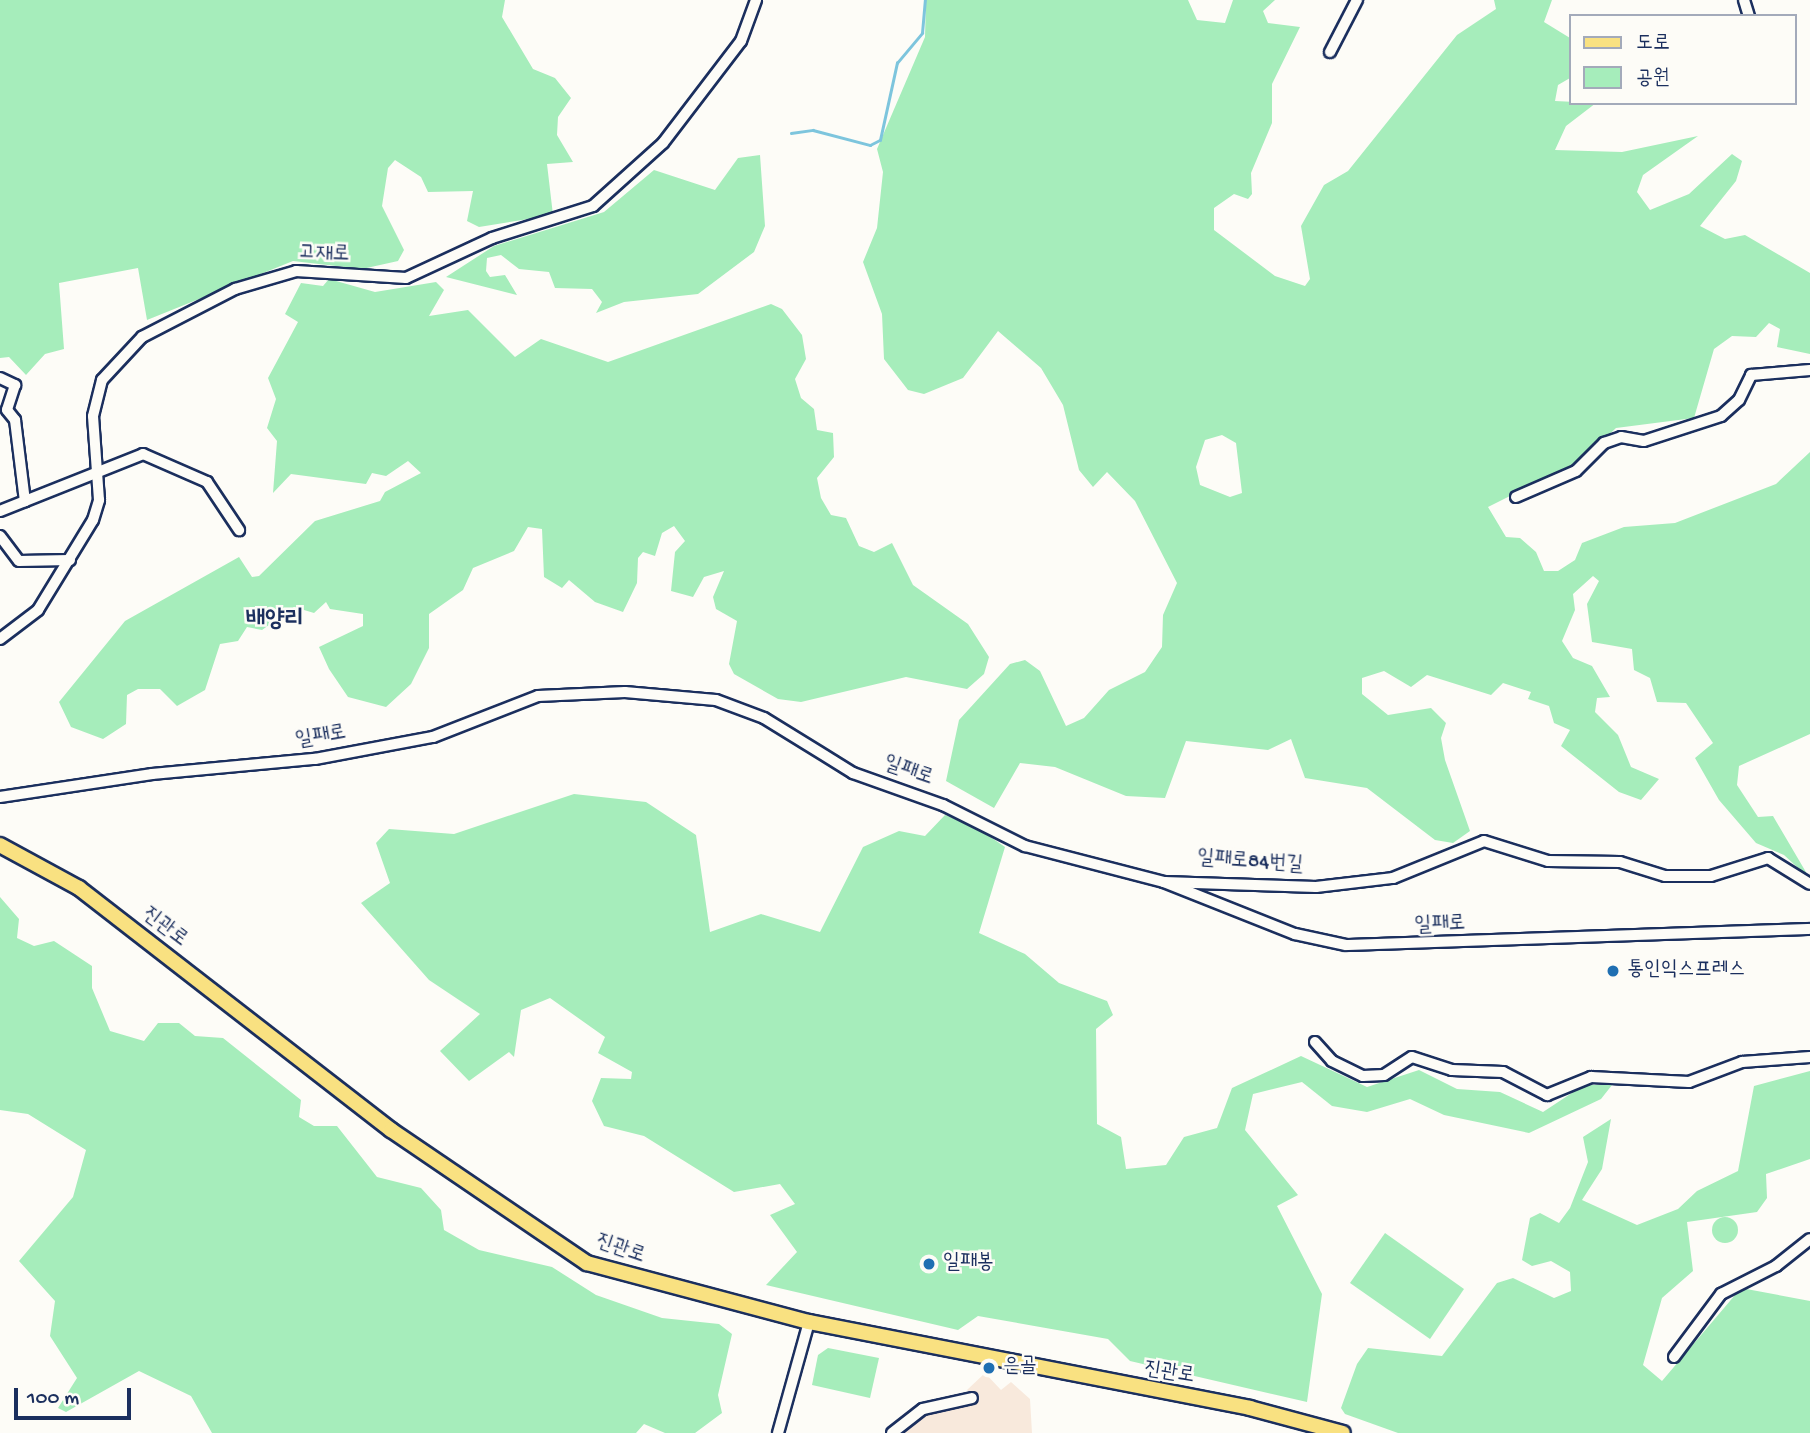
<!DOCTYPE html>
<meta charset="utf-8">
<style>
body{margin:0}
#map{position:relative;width:1810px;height:1433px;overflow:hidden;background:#fdfcf7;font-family:"Gochi Hand","Poor Story",sans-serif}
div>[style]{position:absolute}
.built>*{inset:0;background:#f8e9dc}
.green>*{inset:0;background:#a6edbb}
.round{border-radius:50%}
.stream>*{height:2.5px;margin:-1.25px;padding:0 1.25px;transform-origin:1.25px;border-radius:1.25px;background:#7dc5dd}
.roads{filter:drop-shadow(2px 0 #1b2f5e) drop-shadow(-2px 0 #1b2f5e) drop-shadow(0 2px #1b2f5e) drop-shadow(0 -2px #1b2f5e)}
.minor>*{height:10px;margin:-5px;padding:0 5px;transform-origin:5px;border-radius:5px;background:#fdfcf7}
.major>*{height:14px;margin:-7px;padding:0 7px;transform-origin:7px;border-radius:7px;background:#f9e181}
.dots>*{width:19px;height:19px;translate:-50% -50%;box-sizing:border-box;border:4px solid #fdfcf7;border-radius:50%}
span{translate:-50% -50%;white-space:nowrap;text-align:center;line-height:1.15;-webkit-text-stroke:5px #fdfcf7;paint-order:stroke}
.street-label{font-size:21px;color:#1b2f5e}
.poi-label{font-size:21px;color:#1b2f5e}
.left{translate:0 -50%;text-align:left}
.quarter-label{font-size:24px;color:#1b2f5e;font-weight:700}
.legend{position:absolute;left:1569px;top:14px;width:228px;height:91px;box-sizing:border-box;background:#fdfcf7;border:2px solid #a3aaba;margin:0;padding:9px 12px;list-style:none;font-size:21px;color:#1b2f5e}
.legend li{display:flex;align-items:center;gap:14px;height:35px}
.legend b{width:35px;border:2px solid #a3aaba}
.scale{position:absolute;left:14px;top:1388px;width:117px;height:32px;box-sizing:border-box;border:4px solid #1b2f5e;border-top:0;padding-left:9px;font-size:21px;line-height:24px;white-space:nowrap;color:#1b2f5e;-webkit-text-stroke:5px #fdfcf7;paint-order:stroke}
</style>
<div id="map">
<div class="built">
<div style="clip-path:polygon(985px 1373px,1001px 1390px,1011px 1382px,1030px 1399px,1032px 1433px,899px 1433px,925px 1413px,977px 1400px,967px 1390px)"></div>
</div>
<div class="green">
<div style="clip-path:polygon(0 0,505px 0,502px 17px,533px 69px,555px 78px,571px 98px,558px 117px,557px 135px,573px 162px,547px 164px,553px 215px,479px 227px,467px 221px,473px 191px,428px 192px,421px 177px,395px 160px,388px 168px,382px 206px,404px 250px,398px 261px,362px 269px,293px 261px,147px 320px,138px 268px,59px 283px,64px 349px,45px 354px,26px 375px,9px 357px,0 358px)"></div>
<div style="clip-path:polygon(evenodd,926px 0,1188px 0,1197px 20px,1225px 23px,1233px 0,1275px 0,1263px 11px,1268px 23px,1300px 27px,1272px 84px,1272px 123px,1251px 173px,1252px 194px,1248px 199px,1234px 194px,1214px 208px,1214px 230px,1275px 276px,1305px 286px,1310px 279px,1301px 226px,1324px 185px,1348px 171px,1457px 35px,1496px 9px,1494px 0,1552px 0,1544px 22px,1570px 38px,1570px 78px,1558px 85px,1555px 101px,1596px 103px,1566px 126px,1555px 150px,1622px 152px,1698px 136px,1643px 175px,1637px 192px,1650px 210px,1689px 194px,1732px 154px,1742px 161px,1736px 181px,1700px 226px,1725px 239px,1745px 235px,1810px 273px,1810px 354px,1777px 347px,1780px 329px,1769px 323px,1756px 337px,1732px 336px,1714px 349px,1694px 418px,1616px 428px,1582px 460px,1488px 507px,1506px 537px,1520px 538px,1536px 552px,1544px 571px,1558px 571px,1575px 560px,1582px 543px,1624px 527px,1675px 523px,1776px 484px,1810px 452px,1810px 734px,1739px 766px,1737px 785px,1758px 817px,1773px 816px,1810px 879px,1784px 855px,1756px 843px,1719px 800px,1695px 758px,1713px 743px,1686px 703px,1657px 702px,1650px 678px,1634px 670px,1632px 649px,1592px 642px,1587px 604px,1599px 581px,1593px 576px,1573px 594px,1575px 610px,1562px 641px,1573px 658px,1592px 666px,1610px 697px,1597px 698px,1595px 712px,1618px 735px,1631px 767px,1659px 779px,1641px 800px,1619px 792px,1561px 746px,1570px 730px,1554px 723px,1549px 706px,1528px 699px,1531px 692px,1503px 683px,1491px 695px,1427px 675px,1411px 687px,1384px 671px,1362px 678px,1362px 694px,1388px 715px,1431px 708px,1446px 723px,1441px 738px,1445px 760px,1470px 831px,1453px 843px,1435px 840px,1367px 788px,1305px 778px,1291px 739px,1268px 750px,1186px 741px,1165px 798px,1126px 796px,1055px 767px,1020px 763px,994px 808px,946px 781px,959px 720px,1010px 664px,1025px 660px,1040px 671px,1066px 726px,1084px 718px,1109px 690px,1145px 672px,1162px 647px,1163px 615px,1177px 583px,1135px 501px,1107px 472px,1093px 487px,1079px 470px,1063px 405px,1041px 368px,998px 331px,963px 378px,924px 394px,908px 390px,884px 359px,882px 314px,863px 262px,877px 228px,883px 172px,877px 149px,925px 37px,926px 0,1222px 435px,1236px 443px,1242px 493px,1230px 497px,1200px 485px,1196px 467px,1205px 440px,1222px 435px)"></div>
<div style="clip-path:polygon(760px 155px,765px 226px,754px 252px,698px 294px,624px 302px,596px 313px,602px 302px,592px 289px,555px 288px,549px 272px,519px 269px,501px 255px,487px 258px,486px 271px,490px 277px,505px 275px,517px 295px,446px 277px,494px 246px,604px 212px,654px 170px,715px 190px,738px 158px)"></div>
<div style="clip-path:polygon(329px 279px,375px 292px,436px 282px,444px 290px,429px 316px,468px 310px,515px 357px,541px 339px,608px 362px,771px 304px,782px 309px,802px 335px,806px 359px,795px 379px,801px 398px,814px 409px,817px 430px,833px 433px,834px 457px,817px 478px,821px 498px,831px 515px,846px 518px,859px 546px,874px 552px,892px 543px,913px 585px,968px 624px,989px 657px,984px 674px,967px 689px,906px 677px,801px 702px,778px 699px,734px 674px,729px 664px,737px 621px,716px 609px,713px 597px,724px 571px,704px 577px,693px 597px,671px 591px,675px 552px,685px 541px,674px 526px,662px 533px,655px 556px,643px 552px,638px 558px,637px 583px,623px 612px,595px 602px,569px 580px,562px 588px,544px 577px,542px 529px,528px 527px,514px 551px,473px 568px,463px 590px,429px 614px,429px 648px,411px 684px,386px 707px,348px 697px,329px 669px,319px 647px,363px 626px,363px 614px,330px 609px,326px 602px,314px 613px,294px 607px,262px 630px,247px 627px,238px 641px,220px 644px,205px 690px,177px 706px,160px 689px,138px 689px,127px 695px,126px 724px,103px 739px,71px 727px,59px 702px,125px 621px,239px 557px,252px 577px,259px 576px,315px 521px,380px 501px,385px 492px,421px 473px,408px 461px,386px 476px,372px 473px,366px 484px,291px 474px,273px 493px,277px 441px,267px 428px,276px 399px,268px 378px,298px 322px,285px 314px,301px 283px,323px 286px)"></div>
<div style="clip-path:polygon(574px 794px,646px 802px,696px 835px,710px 932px,761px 914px,820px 932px,863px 847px,899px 831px,925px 836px,945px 815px,976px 827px,1005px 847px,979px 933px,1025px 954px,1059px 983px,1107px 1001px,1113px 1015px,1096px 1029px,1097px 1124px,1121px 1137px,1126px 1169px,1166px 1165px,1184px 1137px,1217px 1128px,1232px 1088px,1301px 1056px,1367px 1087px,1419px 1070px,1457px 1089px,1500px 1092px,1543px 1112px,1584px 1085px,1612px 1085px,1601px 1099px,1529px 1133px,1444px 1115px,1410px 1099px,1367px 1112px,1332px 1106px,1302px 1082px,1253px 1094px,1245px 1130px,1298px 1195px,1277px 1206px,1322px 1294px,1307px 1402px,1130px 1361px,1108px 1339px,978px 1316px,958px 1330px,766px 1285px,797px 1252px,770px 1215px,795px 1204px,780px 1184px,734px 1192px,644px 1136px,604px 1126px,592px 1101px,601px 1078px,631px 1079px,632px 1072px,598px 1053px,605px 1037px,550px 998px,521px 1010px,514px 1057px,509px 1052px,469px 1081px,440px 1051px,480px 1014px,429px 980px,361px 903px,390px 883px,376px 843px,389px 829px,454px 834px)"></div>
<div style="clip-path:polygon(0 897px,19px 919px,17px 938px,34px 946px,54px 941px,92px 966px,92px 988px,110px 1031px,144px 1041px,158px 1023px,179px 1023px,195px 1036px,223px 1038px,301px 1100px,299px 1117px,314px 1126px,337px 1126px,377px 1177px,421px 1188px,441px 1210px,444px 1230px,479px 1250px,552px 1267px,596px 1295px,662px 1318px,719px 1324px,732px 1334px,718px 1395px,722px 1413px,695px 1433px,665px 1433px,644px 1424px,636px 1433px,212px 1433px,191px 1396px,139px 1371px,66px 1412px,58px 1408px,77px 1378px,50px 1336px,55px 1301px,19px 1261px,73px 1197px,86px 1150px,28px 1114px,0 1110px)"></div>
<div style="clip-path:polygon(1810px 1071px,1810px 1159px,1766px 1174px,1767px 1198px,1757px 1212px,1687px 1222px,1693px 1271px,1662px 1298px,1643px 1365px,1662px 1381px,1741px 1288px,1810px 1301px,1810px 1433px,1398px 1433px,1345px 1414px,1341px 1408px,1357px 1364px,1368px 1348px,1442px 1356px,1497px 1283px,1513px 1278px,1554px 1298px,1571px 1291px,1570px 1272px,1551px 1261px,1532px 1266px,1522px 1260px,1530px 1218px,1540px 1213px,1559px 1223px,1570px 1208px,1588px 1162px,1583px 1137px,1611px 1119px,1602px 1169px,1582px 1200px,1637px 1225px,1678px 1209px,1697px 1191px,1738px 1171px,1754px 1086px)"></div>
<div class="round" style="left:1712px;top:1217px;width:26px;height:26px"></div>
<div style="clip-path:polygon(1385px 1233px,1464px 1289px,1430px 1339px,1350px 1283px)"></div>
<div style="clip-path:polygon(828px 1348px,879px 1358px,870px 1398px,812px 1385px,818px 1355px)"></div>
</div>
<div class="stream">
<div style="left:791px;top:133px;width:22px;rotate:-8deg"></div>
<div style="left:813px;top:130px;width:59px;rotate:14.7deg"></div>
<div style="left:870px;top:145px;width:11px;rotate:-27deg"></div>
<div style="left:880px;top:140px;width:79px;rotate:-77.6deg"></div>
<div style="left:897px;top:63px;width:39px;rotate:-50deg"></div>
<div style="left:922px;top:33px;width:33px;rotate:-85deg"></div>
</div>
<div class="roads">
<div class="minor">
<div style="left:1744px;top:0;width:17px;rotate:73deg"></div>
<div style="left:1330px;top:52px;width:59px;rotate:-62.6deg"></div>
<div style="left:0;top:378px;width:17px;rotate:25deg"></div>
<div style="left:15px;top:385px;width:26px;rotate:108deg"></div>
<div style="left:7px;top:410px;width:13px;rotate:51deg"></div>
<div style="left:15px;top:420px;width:82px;rotate:83deg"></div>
<div style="left:1516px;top:497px;width:65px;rotate:-23.4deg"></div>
<div style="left:1576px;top:471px;width:40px;rotate:-45deg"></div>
<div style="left:1604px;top:443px;width:18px;rotate:-19deg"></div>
<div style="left:1621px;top:437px;width:23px;rotate:10deg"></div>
<div style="left:1644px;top:441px;width:81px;rotate:-18deg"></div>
<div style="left:1721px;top:416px;width:24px;rotate:-42deg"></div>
<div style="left:1739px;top:400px;width:28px;rotate:-64deg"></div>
<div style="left:1751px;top:375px;width:59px;rotate:-4.8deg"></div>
<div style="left:0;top:511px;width:154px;rotate:-21.7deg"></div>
<div style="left:143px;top:454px;width:70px;rotate:23.6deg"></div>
<div style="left:207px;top:482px;width:58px;rotate:56.3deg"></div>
<div style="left:0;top:536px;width:31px;rotate:53deg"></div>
<div style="left:19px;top:561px;width:51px;rotate:-1.1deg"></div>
<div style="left:0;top:639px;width:48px;rotate:-37.3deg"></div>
<div style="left:38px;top:610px;width:105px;rotate:-58.6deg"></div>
<div style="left:93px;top:520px;width:21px;rotate:-73deg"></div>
<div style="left:99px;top:500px;width:84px;rotate:-94.1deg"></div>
<div style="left:93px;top:416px;width:37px;rotate:-76deg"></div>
<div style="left:102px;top:380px;width:59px;rotate:-47.1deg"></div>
<div style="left:142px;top:337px;width:105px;rotate:-27.3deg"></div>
<div style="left:235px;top:289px;width:64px;rotate:-16.4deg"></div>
<div style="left:296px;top:271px;width:110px;rotate:3.6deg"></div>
<div style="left:406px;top:278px;width:95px;rotate:-24.9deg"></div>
<div style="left:492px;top:238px;width:106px;rotate:-17.6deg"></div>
<div style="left:593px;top:206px;width:94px;rotate:-42deg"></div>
<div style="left:663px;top:143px;width:128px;rotate:-52.6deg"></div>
<div style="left:741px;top:41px;width:44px;rotate:-69.9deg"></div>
<div style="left:0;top:797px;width:154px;rotate:-8.6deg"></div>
<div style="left:152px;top:774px;width:164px;rotate:-5.3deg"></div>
<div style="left:315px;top:759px;width:120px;rotate:-10.6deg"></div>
<div style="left:433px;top:737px;width:113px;rotate:-21.3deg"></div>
<div style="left:538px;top:696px;width:87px;rotate:-2.6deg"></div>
<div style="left:625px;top:692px;width:91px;rotate:5deg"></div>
<div style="left:716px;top:700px;width:51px;rotate:20.6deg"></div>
<div style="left:764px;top:718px;width:105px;rotate:31.7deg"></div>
<div style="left:853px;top:773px;width:96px;rotate:19.6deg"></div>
<div style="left:943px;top:805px;width:92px;rotate:26.6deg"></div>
<div style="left:1025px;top:846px;width:144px;rotate:14.5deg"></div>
<div style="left:1164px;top:882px;width:141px;rotate:21.7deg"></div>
<div style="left:1295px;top:934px;width:52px;rotate:12.2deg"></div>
<div style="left:1346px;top:945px;width:464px;rotate:-2deg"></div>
<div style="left:1164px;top:882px;width:152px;rotate:1.9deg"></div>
<div style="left:1316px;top:887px;width:78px;rotate:-6.7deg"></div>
<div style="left:1393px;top:878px;width:98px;rotate:-22.1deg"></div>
<div style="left:1484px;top:841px;width:67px;rotate:17.4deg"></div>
<div style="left:1548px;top:861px;width:72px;rotate:0.8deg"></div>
<div style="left:1620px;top:862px;width:47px;rotate:17.3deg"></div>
<div style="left:1665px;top:876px;width:46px"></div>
<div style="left:1711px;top:876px;width:60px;rotate:-17.5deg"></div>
<div style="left:1768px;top:858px;width:49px;rotate:31.8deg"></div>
<div style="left:1315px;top:1042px;width:25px;rotate:48deg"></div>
<div style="left:1332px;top:1061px;width:34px;rotate:26deg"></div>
<div style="left:1363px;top:1076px;width:21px;rotate:-3deg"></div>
<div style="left:1384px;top:1075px;width:33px;rotate:-33deg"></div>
<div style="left:1412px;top:1057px;width:42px;rotate:18deg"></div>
<div style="left:1452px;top:1070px;width:51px;rotate:2.2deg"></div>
<div style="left:1503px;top:1072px;width:50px;rotate:27.6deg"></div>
<div style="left:1547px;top:1095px;width:48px;rotate:-22.2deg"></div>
<div style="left:1591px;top:1077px;width:98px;rotate:2.9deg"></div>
<div style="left:1689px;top:1082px;width:57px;rotate:-20.7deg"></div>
<div style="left:1742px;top:1062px;width:68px;rotate:-4.2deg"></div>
<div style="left:1674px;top:1357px;width:79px;rotate:-53.3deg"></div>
<div style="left:1721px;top:1294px;width:62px;rotate:-27deg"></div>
<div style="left:1776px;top:1266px;width:43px;rotate:-38.5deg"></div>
<div style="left:778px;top:1433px;width:115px;rotate:-74.4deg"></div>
<div style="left:892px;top:1433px;width:39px;rotate:-38deg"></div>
<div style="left:923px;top:1409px;width:50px;rotate:-12.7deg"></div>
</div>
<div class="major">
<div style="left:0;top:845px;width:90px;rotate:28.6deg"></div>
<div style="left:79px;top:888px;width:395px;rotate:37.8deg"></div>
<div style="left:391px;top:1130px;width:237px;rotate:34.2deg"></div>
<div style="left:587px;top:1263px;width:230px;rotate:14.9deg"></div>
<div style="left:809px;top:1322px;width:449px;rotate:11deg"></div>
<div style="left:1250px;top:1408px;width:96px;rotate:15deg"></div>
</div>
</div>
<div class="dots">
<div style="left:1613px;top:971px;background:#1f6fb2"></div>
<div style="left:929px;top:1264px;background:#1f6fb2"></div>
<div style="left:989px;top:1368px;background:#1f6fb2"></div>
</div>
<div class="street-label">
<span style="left:324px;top:255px;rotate:2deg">고재로</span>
<span style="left:321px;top:738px;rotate:-10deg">일패로</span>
<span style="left:908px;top:772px;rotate:19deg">일패로</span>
<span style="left:1250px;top:863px;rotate:4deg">일패로84번길</span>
<span style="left:1440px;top:926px;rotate:-3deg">일패로</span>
<span style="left:164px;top:928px;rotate:37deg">진관로</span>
<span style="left:620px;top:1250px;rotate:19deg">진관로</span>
<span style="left:1169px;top:1374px;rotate:9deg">진관로</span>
</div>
<div class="poi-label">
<span class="left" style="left:1627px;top:971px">통인익스프레스</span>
<span class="left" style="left:943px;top:1264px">일패봉</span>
<span class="left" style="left:1003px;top:1368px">은골</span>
</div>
<div class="quarter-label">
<span style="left:275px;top:621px">배양리</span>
</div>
<ul class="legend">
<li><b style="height:9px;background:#f9e181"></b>도로</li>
<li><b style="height:19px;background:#a6edbb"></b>공원</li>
</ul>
<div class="scale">100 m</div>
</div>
